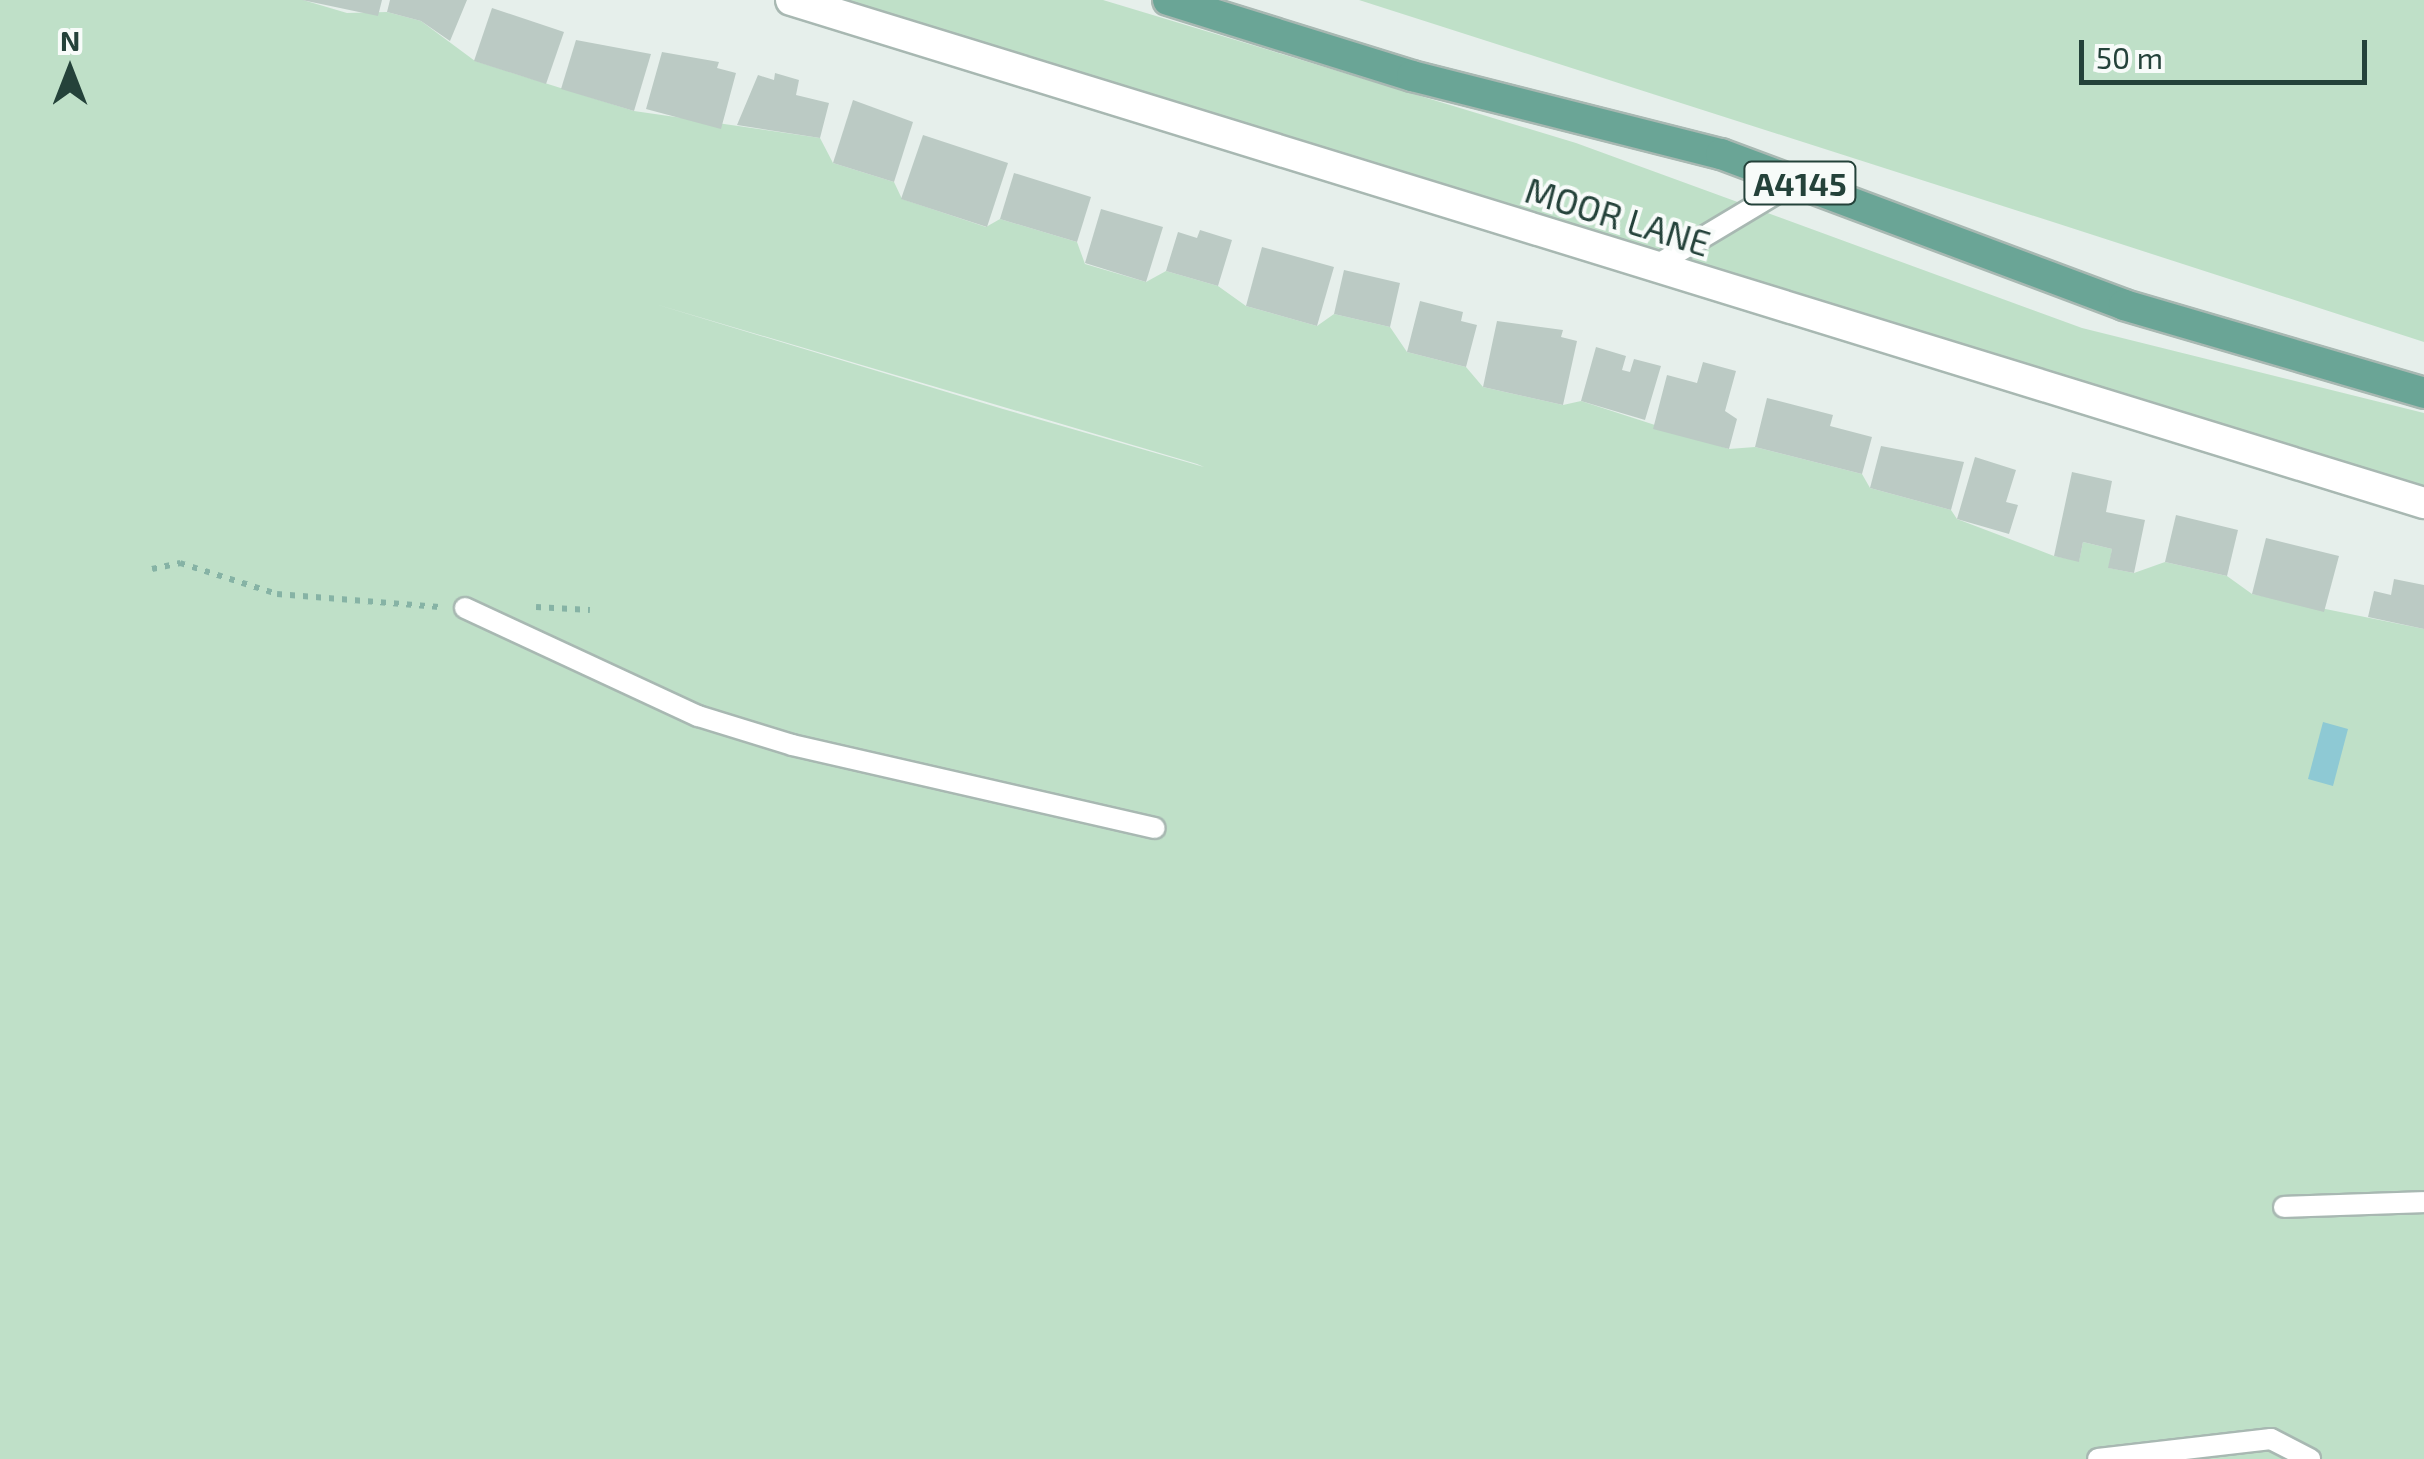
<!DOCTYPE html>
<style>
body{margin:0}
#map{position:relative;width:2424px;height:1459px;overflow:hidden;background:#e6efeb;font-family:"Exo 2",sans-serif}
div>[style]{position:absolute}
.green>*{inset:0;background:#bfe0c8}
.water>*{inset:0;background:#8ec9d4}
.building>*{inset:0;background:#bbcac4}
.path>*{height:6px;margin-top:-3px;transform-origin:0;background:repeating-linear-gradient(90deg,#86b3a5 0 5px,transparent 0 13px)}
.roads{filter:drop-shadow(2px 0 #a8b8b2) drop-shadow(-2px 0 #a8b8b2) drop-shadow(0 2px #a8b8b2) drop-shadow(0 -2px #a8b8b2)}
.service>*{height:20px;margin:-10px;padding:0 10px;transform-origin:10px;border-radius:10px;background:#fff}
.minor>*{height:30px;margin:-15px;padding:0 15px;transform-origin:15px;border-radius:15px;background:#fff}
.primary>*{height:30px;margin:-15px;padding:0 15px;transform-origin:15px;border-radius:15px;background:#6aa596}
span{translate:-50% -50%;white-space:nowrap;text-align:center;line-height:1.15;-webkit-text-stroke:8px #f7fbf9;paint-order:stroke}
.shield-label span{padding:2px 8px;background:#f7fbf9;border:2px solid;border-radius:8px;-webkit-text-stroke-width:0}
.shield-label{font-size:32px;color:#24423a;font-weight:700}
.street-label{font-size:35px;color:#24423a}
.north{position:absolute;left:20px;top:20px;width:100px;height:100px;-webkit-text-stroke:8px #f7fbf9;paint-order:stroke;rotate:0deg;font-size:28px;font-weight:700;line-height:40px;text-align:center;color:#24423a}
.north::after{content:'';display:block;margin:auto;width:35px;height:45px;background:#24423a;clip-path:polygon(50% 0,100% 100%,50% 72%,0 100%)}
.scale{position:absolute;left:2079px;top:40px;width:288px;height:45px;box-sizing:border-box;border:5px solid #24423a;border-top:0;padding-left:12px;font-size:30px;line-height:35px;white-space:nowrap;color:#24423a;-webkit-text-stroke:8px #f7fbf9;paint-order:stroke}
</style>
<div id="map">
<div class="green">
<div style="clip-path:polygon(evenodd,0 0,303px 0,347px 13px,387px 12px,421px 21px,475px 61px,634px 111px,820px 138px,833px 163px,894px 182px,902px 199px,986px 227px,1000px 219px,1077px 242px,1085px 264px,1146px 282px,1166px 271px,1218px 286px,1246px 306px,1317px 326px,1334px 314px,1390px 327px,1407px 352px,1466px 367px,1483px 387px,1563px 405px,1581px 401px,1729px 449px,1755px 447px,1862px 474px,1870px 488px,1951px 510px,1957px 519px,2054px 556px,2079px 561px,2083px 542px,2112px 549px,2109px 568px,2134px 573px,2165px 562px,2227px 576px,2252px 594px,2424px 629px,2424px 1459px,0 1459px,0 0,655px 304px,1197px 464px,1204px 467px,1003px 409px,655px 304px)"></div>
<div style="clip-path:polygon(821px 0,1103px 0,1576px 143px,2082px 328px,2424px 413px,2424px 494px)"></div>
<div style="clip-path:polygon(1359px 0,2424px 0,2424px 342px,2053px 222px)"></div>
</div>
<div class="water">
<div style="clip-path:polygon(2323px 722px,2348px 729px,2333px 786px,2308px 779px)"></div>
</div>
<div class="building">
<div style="clip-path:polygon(302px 0,382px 0,378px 16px)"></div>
<div style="clip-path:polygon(390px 0,467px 0,450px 41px,421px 21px,387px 12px)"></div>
<div style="clip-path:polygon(492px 8px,564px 32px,546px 84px,474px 61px)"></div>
<div style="clip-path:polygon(576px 40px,651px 54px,634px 111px,561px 89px)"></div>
<div style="clip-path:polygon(662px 52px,719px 62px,717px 68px,736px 73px,721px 129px,646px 109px)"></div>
<div style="clip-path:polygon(775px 73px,799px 80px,796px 95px,829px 103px,820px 138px,737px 125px,758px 75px,774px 80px)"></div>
<div style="clip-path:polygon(853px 100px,913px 122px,894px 182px,833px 163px)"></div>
<div style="clip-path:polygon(923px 135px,1008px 163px,987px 227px,901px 199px)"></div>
<div style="clip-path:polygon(1014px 173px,1091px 197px,1077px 242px,1000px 219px)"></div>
<div style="clip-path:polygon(1101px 209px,1163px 227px,1146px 282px,1085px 263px)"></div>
<div style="clip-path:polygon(1200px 230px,1232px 240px,1218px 286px,1166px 271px,1178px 232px,1197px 238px)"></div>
<div style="clip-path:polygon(1262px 247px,1334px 267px,1317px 326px,1246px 306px)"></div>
<div style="clip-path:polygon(1344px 270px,1400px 283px,1390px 327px,1334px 314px)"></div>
<div style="clip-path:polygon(1420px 301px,1463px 312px,1461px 321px,1477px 325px,1466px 367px,1407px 352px)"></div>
<div style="clip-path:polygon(1497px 321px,1563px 330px,1561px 337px,1577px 341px,1563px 405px,1483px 387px)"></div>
<div style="clip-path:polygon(1596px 347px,1626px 356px,1622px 370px,1630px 372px,1634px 359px,1661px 366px,1645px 420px,1581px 401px)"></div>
<div style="clip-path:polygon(1703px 362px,1736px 371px,1725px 411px,1737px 419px,1729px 449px,1653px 429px,1667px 375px,1697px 383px)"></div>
<div style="clip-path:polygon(1767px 398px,1833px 415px,1830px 426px,1872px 437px,1862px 474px,1755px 447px)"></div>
<div style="clip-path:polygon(1881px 446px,1964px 462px,1951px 510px,1870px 488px)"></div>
<div style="clip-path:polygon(1975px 457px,2016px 470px,2006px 502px,2018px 505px,2009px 534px,1957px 519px)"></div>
<div style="clip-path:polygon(2072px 472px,2112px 481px,2106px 512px,2145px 520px,2134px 573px,2108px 568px,2112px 549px,2083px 542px,2079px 562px,2054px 556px)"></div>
<div style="clip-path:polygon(2176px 515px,2238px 530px,2227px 576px,2165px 562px)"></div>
<div style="clip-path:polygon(2266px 538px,2339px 556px,2324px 612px,2252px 594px)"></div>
<div style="clip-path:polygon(2394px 579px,2424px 585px,2424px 629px,2368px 617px,2374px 591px,2391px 595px)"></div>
</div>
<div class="path">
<div style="left:152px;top:569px;width:29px;rotate:-12deg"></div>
<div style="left:180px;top:563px;width:102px;rotate:17.7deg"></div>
<div style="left:277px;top:594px;width:163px;rotate:4.6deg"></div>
<div style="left:536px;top:607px;width:54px;rotate:3.2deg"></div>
</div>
<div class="roads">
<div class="service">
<div style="left:1655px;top:266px;width:165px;rotate:-30.9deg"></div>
<div style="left:465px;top:608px;width:257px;rotate:24.9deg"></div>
<div style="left:698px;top:716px;width:98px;rotate:17.1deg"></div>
<div style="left:792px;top:745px;width:372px;rotate:12.9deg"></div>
<div style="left:2284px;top:1207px;width:140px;rotate:-2deg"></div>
<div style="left:2098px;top:1459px;width:174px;rotate:-6.6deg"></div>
<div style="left:2271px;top:1439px;width:44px;rotate:27.1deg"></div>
</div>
<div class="minor">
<div style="left:791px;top:0;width:1709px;rotate:17.12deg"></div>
</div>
<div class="primary">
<div style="left:1168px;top:0;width:256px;rotate:17.3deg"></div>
<div style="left:1412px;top:76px;width:319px;rotate:14.2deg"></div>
<div style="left:1721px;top:154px;width:430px;rotate:20.5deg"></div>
<div style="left:2124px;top:305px;width:313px;rotate:16.3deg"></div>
</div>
</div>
<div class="shield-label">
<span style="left:1800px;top:183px">A4145</span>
</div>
<div class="street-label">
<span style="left:1618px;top:216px;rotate:17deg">MOOR LANE</span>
</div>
<div class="north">N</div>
<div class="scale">50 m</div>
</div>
